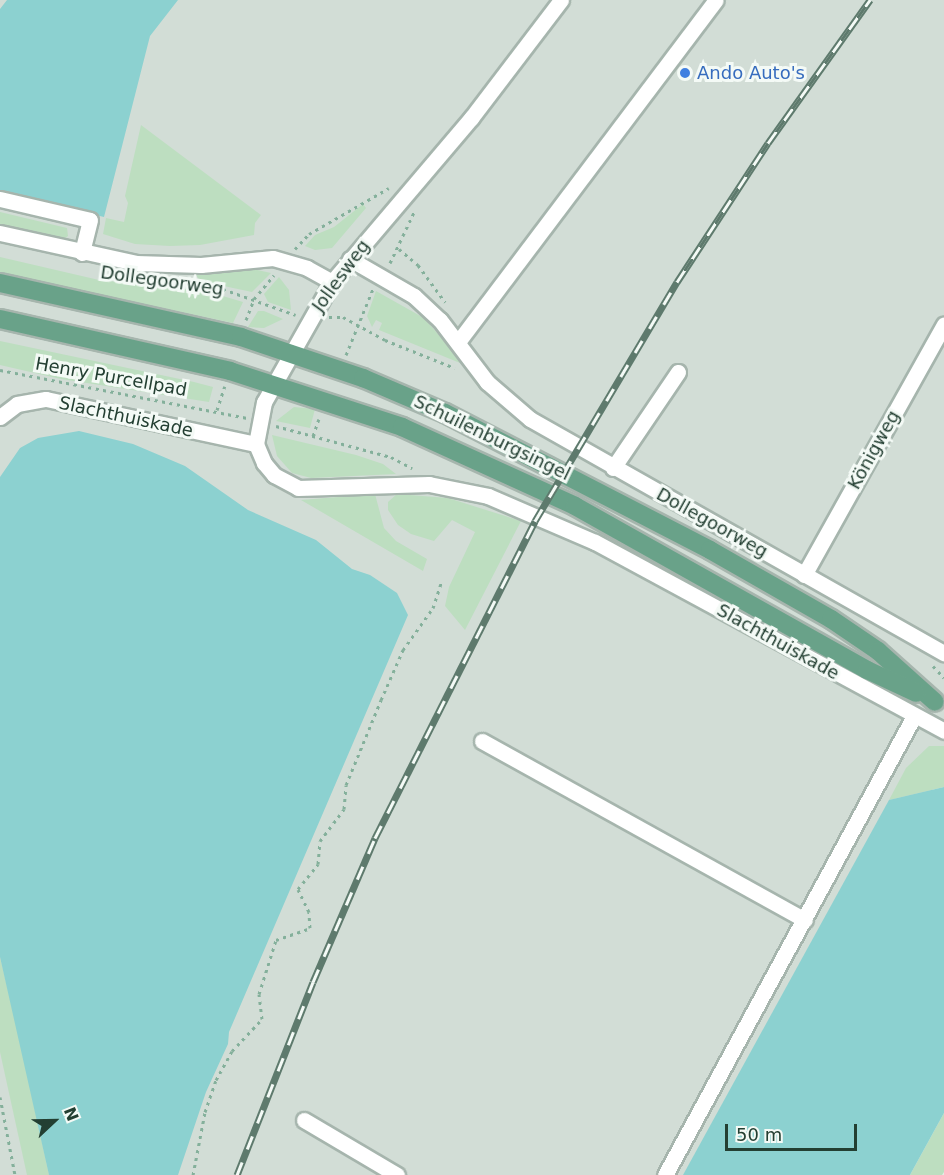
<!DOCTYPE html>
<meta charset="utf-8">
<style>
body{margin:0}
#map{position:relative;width:944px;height:1175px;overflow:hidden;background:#e4ede7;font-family:"DejaVu Sans",sans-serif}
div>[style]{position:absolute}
.built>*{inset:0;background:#d2ddd6}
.green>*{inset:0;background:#bddec0}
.water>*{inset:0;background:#8cd1d0}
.path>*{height:3px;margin-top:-1.5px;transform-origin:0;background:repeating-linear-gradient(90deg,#84b09b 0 3px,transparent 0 7.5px)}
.roads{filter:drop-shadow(2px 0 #a6b5ad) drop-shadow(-2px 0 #a6b5ad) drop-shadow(0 2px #a6b5ad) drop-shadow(0 -2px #a6b5ad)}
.street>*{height:15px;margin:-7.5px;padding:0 7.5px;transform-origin:7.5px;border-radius:7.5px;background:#fff}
.primary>*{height:18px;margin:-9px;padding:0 9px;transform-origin:9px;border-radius:9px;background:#69a289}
.rail>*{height:7px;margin-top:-3.5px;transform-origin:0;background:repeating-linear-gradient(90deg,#f4faf6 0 14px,#5e7a6d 0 28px);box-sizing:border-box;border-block:2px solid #5e7a6d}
.dots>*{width:16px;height:16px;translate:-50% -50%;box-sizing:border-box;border:3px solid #f4faf6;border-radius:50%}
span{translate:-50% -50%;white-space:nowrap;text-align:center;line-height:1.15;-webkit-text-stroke:6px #f4faf6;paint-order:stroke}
.shop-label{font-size:18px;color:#366cbe}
.left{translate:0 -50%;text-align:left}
.street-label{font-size:18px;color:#233f32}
.north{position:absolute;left:24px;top:1091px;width:60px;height:60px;-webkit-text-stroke:4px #f4faf6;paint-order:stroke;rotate:68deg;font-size:16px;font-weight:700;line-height:24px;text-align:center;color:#233f32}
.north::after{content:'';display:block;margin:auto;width:21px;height:27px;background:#233f32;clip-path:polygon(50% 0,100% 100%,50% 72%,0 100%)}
.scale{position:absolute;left:725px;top:1124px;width:132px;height:27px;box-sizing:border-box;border:3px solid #233f32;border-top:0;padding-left:8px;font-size:18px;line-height:21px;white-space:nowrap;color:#233f32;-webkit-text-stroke:4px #f4faf6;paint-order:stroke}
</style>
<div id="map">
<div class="built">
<div style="clip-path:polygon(0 0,944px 0,944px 769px,710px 1175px,0 1175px)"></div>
</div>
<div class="green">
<div style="clip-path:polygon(141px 125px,261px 215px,255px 223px,254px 235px,200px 245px,170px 246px,135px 244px,103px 234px,106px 218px,124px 222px,128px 203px,125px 196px)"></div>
<div style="clip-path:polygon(363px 204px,366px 208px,332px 248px,315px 250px,305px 246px,315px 235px,334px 227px)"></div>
<div style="clip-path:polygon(0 212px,67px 228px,68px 236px,64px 239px,0 224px)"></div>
<div style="clip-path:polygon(0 257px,99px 280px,206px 291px,243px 302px,233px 323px,0 273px)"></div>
<div style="clip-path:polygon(249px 268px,271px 273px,252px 292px,200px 281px,196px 275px)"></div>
<div style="clip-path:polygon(279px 277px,289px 290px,291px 310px,268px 302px,264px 294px)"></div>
<div style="clip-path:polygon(376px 291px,424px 318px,465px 365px,379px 330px,382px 323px,376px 320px,372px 327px,367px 316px)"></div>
<div style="clip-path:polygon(258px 311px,264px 311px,283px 319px,264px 328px,248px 327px)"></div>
<div style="clip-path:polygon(0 341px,194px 382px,213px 387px,209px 402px,61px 379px,0 365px)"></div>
<div style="clip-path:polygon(294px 407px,315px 409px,310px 428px,276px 421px)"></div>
<div style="clip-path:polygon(272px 435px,356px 455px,383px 464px,396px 474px,311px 478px,292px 473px,277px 456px)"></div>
<div style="clip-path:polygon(375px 494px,384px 528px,396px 541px,427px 559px,423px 571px,301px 500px)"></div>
<div style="clip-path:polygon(397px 494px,448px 498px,521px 521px,465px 630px,445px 606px,449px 587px,475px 532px,452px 520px,434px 541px,411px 534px,398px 525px,388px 510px,388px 502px)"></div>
<div style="clip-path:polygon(929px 746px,944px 746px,944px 787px,889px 800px,906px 768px)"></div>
<div style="clip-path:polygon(0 957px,20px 1041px,49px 1175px,27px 1175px,0 1052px)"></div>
<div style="clip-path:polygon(944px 1113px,944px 1172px,942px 1175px,910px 1175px)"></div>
</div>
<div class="water">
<div style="clip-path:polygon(7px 0,178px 0,150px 36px,104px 217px,0 192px,0 9px)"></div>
<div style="clip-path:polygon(79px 431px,133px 444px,185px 466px,248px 510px,316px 540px,352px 569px,370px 575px,397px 593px,408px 615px,229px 1032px,228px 1044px,206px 1092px,178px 1175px,49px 1175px,0 957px,0 477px,20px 448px,38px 438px)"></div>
<div style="clip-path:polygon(944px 787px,944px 1113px,910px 1175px,683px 1175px,889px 800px)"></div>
</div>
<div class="path">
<div style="left:295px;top:249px;width:21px;rotate:-47deg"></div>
<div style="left:309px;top:234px;width:92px;rotate:-29.9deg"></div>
<div style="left:399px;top:249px;width:25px;rotate:40deg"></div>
<div style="left:418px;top:265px;width:46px;rotate:53.9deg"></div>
<div style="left:390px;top:263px;width:59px;rotate:-64.7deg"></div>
<div style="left:185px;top:282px;width:39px;rotate:10deg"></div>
<div style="left:223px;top:289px;width:77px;rotate:19.6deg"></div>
<div style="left:329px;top:317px;width:14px"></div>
<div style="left:343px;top:317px;width:48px;rotate:28.7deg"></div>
<div style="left:385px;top:340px;width:75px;rotate:21.8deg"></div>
<div style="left:246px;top:320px;width:22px;rotate:-69deg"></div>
<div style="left:254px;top:299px;width:31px;rotate:-50deg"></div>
<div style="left:346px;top:355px;width:71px;rotate:-67.8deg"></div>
<div style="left:0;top:370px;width:252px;rotate:11deg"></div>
<div style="left:217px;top:410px;width:25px;rotate:-72deg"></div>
<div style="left:276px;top:426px;width:119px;rotate:15.1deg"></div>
<div style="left:391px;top:457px;width:24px;rotate:28deg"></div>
<div style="left:313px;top:436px;width:18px;rotate:-71deg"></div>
<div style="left:933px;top:666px;width:16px;rotate:47deg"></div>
<div style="left:0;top:1097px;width:79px;rotate:79.1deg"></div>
<div style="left:193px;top:1175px;width:64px;rotate:-79.2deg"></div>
<div style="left:205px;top:1112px;width:34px;rotate:-71deg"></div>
<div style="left:216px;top:1080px;width:33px;rotate:-61deg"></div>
<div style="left:232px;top:1051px;width:44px;rotate:-46.8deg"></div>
<div style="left:262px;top:1019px;width:25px;rotate:-97deg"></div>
<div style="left:259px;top:994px;width:57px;rotate:-72.5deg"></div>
<div style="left:276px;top:940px;width:36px;rotate:-19deg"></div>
<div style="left:310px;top:928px;width:16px;rotate:-94deg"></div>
<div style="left:309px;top:912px;width:25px;rotate:-116deg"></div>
<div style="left:298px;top:889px;width:32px;rotate:-51deg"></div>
<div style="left:318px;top:864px;width:23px;rotate:-85deg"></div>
<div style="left:320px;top:841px;width:40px;rotate:-53deg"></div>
<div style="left:344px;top:809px;width:24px;rotate:-85deg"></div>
<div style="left:346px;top:785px;width:92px;rotate:-67.6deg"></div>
<div style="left:381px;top:700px;width:55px;rotate:-66.3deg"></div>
<div style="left:403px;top:650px;width:52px;rotate:-54.5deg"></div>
<div style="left:433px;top:608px;width:26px;rotate:-72deg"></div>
</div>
<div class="roads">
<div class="street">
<div style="left:561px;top:0;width:148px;rotate:127.3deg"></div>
<div style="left:471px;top:118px;width:215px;rotate:130.3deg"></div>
<div style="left:332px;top:282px;width:138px;rotate:119.5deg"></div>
<div style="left:264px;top:402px;width:43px;rotate:100.8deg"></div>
<div style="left:256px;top:444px;width:21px;rotate:67deg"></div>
<div style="left:264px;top:463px;width:16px;rotate:50deg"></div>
<div style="left:274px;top:475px;width:27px;rotate:28deg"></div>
<div style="left:298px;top:488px;width:131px;rotate:-1.7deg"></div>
<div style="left:429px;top:484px;width:60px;rotate:11.5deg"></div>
<div style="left:488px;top:496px;width:116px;rotate:23.3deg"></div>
<div style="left:595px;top:542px;width:397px;rotate:28.4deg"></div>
<div style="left:0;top:199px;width:92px;rotate:13.1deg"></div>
<div style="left:90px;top:220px;width:34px;rotate:104deg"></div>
<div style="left:0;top:233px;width:139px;rotate:12.4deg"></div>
<div style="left:136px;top:263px;width:65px;rotate:1.8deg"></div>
<div style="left:201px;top:265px;width:72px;rotate:-5.6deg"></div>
<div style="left:273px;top:258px;width:35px;rotate:16deg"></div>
<div style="left:307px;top:268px;width:29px;rotate:29deg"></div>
<div style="left:350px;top:259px;width:74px;rotate:30deg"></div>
<div style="left:414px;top:296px;width:35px;rotate:43deg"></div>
<div style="left:440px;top:320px;width:78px;rotate:52.8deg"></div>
<div style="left:487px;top:382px;width:57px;rotate:40.7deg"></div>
<div style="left:530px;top:419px;width:476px;rotate:29.5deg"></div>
<div style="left:458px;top:342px;width:428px;rotate:-53deg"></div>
<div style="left:0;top:417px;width:21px;rotate:-37deg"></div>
<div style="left:17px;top:404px;width:29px;rotate:-10deg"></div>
<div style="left:46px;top:399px;width:215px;rotate:12.1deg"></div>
<div style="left:613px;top:468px;width:116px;rotate:-55.9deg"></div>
<div style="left:804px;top:575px;width:287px;rotate:-60.8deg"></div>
<div style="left:482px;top:741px;width:369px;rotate:29deg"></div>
<div style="left:304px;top:1120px;width:108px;rotate:30.6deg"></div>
<div style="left:665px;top:1175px;width:522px;rotate:-61.52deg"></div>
</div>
<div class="primary">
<div style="left:0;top:283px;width:247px;rotate:12.6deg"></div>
<div style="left:241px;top:337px;width:129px;rotate:18.6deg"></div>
<div style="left:363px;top:378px;width:89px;rotate:23.1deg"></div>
<div style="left:445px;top:413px;width:298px;rotate:27.3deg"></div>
<div style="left:710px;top:550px;width:139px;rotate:29.7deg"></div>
<div style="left:831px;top:619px;width:57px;rotate:34.2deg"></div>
<div style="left:878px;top:651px;width:76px;rotate:41.8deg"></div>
<div style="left:0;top:319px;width:236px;rotate:12.7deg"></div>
<div style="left:230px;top:371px;width:181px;rotate:18deg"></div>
<div style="left:402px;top:427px;width:190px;rotate:24.5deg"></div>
<div style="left:575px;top:506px;width:335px;rotate:29.3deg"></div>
<div style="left:867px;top:670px;width:54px;rotate:25.1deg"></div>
</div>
</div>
<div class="rail">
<div style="left:237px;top:1175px;width:207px;rotate:-68.5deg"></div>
<div style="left:313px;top:982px;width:157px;rotate:-66.7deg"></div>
<div style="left:375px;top:838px;width:355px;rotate:-63.2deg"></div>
<div style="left:535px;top:521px;width:278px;rotate:-59.3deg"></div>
<div style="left:677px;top:282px;width:166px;rotate:-56.8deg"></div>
<div style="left:768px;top:143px;width:176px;rotate:-54.5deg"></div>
</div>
<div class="dots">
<div style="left:685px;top:73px;background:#3f7fe0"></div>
</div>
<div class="shop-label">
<span class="left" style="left:697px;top:73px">Ando Auto's</span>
</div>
<div class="street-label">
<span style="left:341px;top:276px;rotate:-54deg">Jollesweg</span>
<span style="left:162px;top:281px;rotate:8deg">Dollegoorweg</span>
<span style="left:111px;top:377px;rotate:10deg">Henry Purcellpad</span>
<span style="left:126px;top:417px;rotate:12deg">Slachthuiskade</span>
<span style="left:492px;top:438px;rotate:26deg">Schuilenburgsingel</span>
<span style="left:874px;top:450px;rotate:-61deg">Königweg</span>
<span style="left:712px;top:523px;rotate:29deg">Dollegoorweg</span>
<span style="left:778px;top:642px;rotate:29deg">Slachthuiskade</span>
</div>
<div class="north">N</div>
<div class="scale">50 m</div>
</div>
